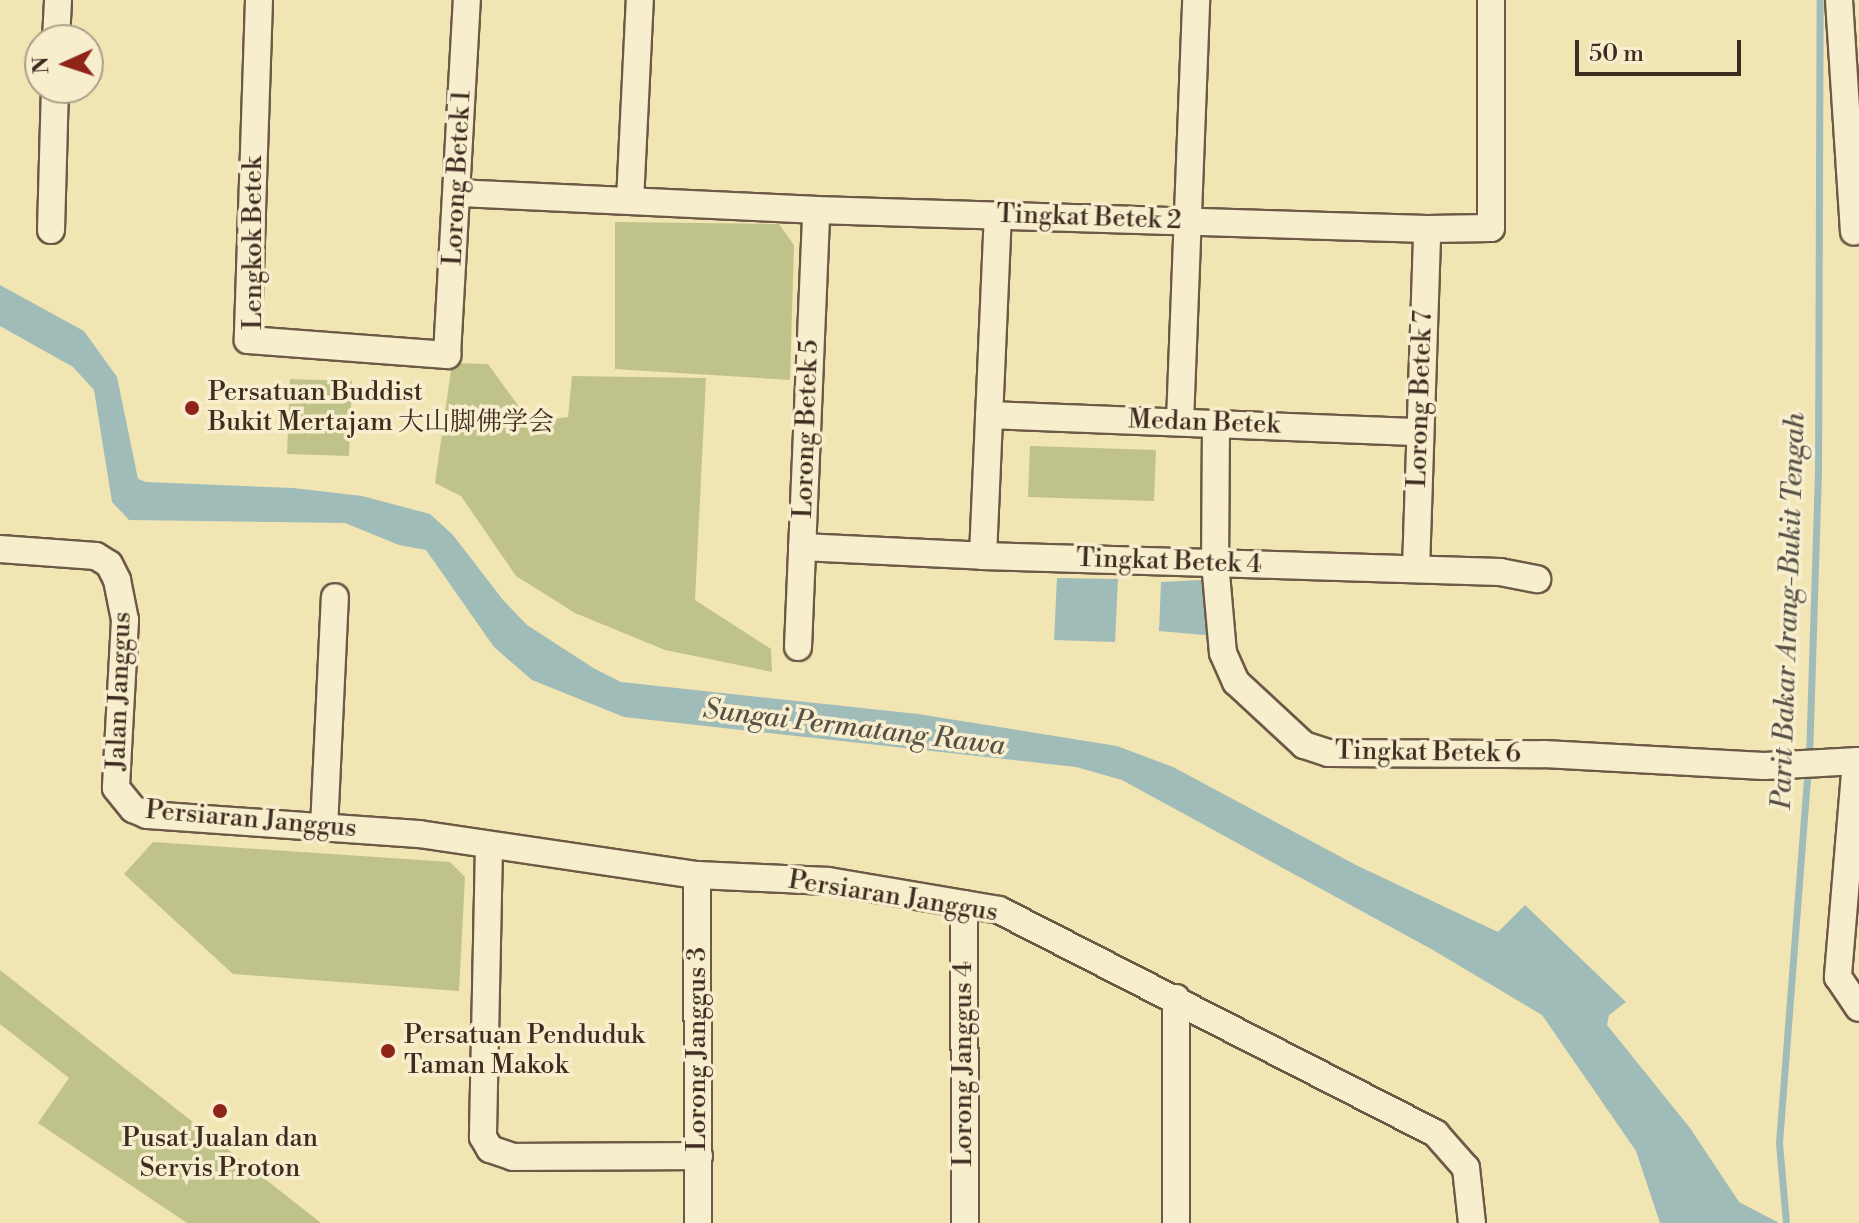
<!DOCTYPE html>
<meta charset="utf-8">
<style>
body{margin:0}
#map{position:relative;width:1859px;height:1223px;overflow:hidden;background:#f2e5b4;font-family:"Libre Bodoni","Noto Serif SC",serif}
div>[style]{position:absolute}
.green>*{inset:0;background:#c0c389}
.water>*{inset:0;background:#a0bcb9}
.stream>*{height:7px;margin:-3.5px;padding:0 3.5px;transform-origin:3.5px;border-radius:3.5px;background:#a0bcb9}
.roads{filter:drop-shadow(2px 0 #6c5a46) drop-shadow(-2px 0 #6c5a46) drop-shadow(0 2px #6c5a46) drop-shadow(0 -2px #6c5a46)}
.minor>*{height:26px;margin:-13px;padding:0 13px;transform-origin:13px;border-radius:13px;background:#f7eece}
.dots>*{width:22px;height:22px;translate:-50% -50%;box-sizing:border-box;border:4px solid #f7eece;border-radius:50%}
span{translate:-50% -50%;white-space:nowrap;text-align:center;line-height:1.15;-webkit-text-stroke:7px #f7eece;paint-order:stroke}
.street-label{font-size:26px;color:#3f2c21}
.poi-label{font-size:26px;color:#3f2c21}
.left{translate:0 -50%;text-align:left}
.water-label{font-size:28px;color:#575047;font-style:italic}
.north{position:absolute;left:24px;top:24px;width:80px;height:80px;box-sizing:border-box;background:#f7eece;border:2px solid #ada089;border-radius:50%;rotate:267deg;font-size:22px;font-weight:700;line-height:32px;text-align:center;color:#3f2c21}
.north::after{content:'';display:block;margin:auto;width:28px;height:36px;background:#8f2418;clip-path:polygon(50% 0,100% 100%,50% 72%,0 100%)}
.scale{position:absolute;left:1575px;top:40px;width:166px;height:36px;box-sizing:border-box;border:4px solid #3f2c21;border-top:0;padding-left:10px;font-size:24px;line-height:28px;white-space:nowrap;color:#3f2c21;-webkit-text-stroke:6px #f7eece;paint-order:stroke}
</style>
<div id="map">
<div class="green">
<div style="clip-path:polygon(615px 222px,779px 224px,794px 245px,790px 380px,615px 369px)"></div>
<div style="clip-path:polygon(452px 363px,488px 364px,530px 422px,568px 417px,572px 376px,706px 378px,695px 600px,771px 649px,772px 672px,665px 650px,575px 613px,516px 576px,461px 496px,435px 483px)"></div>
<div style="clip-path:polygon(290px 379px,352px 381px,349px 456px,287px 454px)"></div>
<div style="clip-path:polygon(1030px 446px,1156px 450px,1154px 501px,1028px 497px)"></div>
<div style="clip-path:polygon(153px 842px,450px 862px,465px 877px,459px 991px,233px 974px,124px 874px)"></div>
<div style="clip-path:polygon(0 970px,321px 1223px,187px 1223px,38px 1123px,69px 1078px,0 1024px)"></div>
</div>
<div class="water">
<div style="clip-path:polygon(0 285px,84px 331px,117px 377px,138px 479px,146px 482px,293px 488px,362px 496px,430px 514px,453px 535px,503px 600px,527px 625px,595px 669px,621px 682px,918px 714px,1117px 746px,1173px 767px,1356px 865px,1498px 932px,1525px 905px,1626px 1002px,1609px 1015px,1607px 1025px,1690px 1128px,1739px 1202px,1779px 1223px,1660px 1223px,1636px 1151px,1542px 1015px,1433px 950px,1122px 780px,1076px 767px,624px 717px,532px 680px,494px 647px,426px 550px,399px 545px,345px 523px,129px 520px,112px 502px,94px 390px,73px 367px,0 326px)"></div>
<div style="clip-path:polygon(1057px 578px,1118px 579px,1115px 642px,1054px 640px)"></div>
<div style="clip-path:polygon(1201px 580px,1217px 594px,1216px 636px,1159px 631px,1161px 582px)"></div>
</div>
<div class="stream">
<div style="left:1809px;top:758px;width:286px;rotate:-88.2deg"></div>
<div style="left:1818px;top:472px;width:472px;rotate:-89.8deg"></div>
<div style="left:1786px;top:1223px;width:80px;rotate:-95deg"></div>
<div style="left:1779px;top:1143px;width:374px;rotate:-85.6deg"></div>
</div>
<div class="roads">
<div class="minor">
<div style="left:259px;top:0;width:340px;rotate:91.9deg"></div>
<div style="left:248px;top:340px;width:200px;rotate:4.3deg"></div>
<div style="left:447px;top:355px;width:356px;rotate:-86.8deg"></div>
<div style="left:1839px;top:0;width:232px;rotate:86.3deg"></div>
<div style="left:56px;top:40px;width:40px;rotate:-87.1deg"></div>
<div style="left:458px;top:193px;width:358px;rotate:2.7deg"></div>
<div style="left:816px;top:210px;width:611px;rotate:1.78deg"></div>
<div style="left:1427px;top:229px;width:64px;rotate:-0.9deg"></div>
<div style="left:1491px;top:228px;width:228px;rotate:-90deg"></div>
<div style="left:630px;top:201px;width:201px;rotate:-87.2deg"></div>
<div style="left:51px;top:230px;width:142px;rotate:-88.4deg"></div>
<div style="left:989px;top:415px;width:431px;rotate:2.3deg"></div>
<div style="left:1180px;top:422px;width:422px;rotate:-87.8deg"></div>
<div style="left:1216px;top:424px;width:138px;rotate:90.4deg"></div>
<div style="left:1215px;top:562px;width:91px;rotate:85deg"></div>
<div style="left:1223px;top:653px;width:32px;rotate:66deg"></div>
<div style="left:1236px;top:682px;width:93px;rotate:42.8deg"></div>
<div style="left:1304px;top:745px;width:26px;rotate:18deg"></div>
<div style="left:1329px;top:753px;width:215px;rotate:0.3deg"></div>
<div style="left:1544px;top:754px;width:220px;rotate:3.1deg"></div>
<div style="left:1764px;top:766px;width:95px;rotate:-3deg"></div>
<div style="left:802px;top:547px;width:181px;rotate:2.8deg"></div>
<div style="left:983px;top:556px;width:517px;rotate:1.77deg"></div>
<div style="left:1500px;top:572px;width:38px;rotate:11deg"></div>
<div style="left:0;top:549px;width:96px;rotate:4.2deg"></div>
<div style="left:96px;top:556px;width:15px;rotate:32deg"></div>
<div style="left:109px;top:564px;width:18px;rotate:63deg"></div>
<div style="left:117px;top:580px;width:41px;rotate:78.7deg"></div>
<div style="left:125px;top:620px;width:168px;rotate:93.1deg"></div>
<div style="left:116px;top:788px;width:27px;rotate:51deg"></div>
<div style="left:133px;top:809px;width:15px;rotate:23deg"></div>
<div style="left:147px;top:815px;width:273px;rotate:4deg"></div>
<div style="left:419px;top:834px;width:281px;rotate:8.4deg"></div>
<div style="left:697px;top:875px;width:131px;rotate:2.6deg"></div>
<div style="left:828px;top:881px;width:173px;rotate:9.6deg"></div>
<div style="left:999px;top:910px;width:491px;rotate:27.1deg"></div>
<div style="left:1436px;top:1134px;width:45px;rotate:48.6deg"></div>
<div style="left:1466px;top:1168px;width:55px;rotate:83.8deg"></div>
<div style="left:983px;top:556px;width:341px;rotate:-87.5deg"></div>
<div style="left:1416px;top:569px;width:340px;rotate:-88.1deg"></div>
<div style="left:798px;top:647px;width:437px;rotate:-87.6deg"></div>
<div style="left:1856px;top:761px;width:217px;rotate:94.8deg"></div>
<div style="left:1838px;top:977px;width:37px;rotate:56deg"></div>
<div style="left:324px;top:828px;width:231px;rotate:-87.3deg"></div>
<div style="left:489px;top:846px;width:291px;rotate:91.2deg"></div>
<div style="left:483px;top:1137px;width:14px;rotate:60deg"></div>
<div style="left:490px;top:1149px;width:24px;rotate:19deg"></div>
<div style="left:513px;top:1157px;width:186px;rotate:-0.3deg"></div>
<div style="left:697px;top:875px;width:348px;rotate:89.8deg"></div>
<div style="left:964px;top:904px;width:319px;rotate:89.8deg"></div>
<div style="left:1176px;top:998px;width:225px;rotate:90deg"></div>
</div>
</div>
<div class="dots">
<div style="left:192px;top:408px;background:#8f2418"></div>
<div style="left:388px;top:1051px;background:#8f2418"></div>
<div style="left:220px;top:1111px;background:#8f2418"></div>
</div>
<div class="street-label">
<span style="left:458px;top:178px;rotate:-87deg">Lorong Betek 1</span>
<span style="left:1089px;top:218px;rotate:2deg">Tingkat Betek 2</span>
<span style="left:254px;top:243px;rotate:-90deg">Lengkok Betek</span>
<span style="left:1421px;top:399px;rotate:-88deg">Lorong Betek 7</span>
<span style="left:1204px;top:423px;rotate:2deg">Medan Betek</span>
<span style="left:807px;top:429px;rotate:-88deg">Lorong Betek 5</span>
<span style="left:1169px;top:562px;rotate:2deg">Tingkat Betek 4</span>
<span style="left:120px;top:691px;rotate:-88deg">Jalan Janggus</span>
<span style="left:1428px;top:753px;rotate:1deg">Tingkat Betek 6</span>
<span style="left:251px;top:820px;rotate:5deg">Persiaran Janggus</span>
<span style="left:893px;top:897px;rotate:9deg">Persiaran Janggus</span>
<span style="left:698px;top:1049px;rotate:-90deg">Lorong Janggus 3</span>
<span style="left:964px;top:1064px;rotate:-90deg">Lorong Janggus 4</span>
</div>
<div class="poi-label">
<span class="left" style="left:208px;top:408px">Persatuan Buddist<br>Bukit Mertajam 大山脚佛学会</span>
<span class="left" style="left:404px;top:1051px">Persatuan Penduduk<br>Taman Makok</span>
<span style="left:220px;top:1154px">Pusat Jualan dan<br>Servis Proton</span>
</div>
<div class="water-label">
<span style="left:1789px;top:611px;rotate:-88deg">Parit Bakar Arang-Bukit Tengah</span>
<span style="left:854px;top:728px;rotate:7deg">Sungai Permatang Rawa</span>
</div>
<div class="north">N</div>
<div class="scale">50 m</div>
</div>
